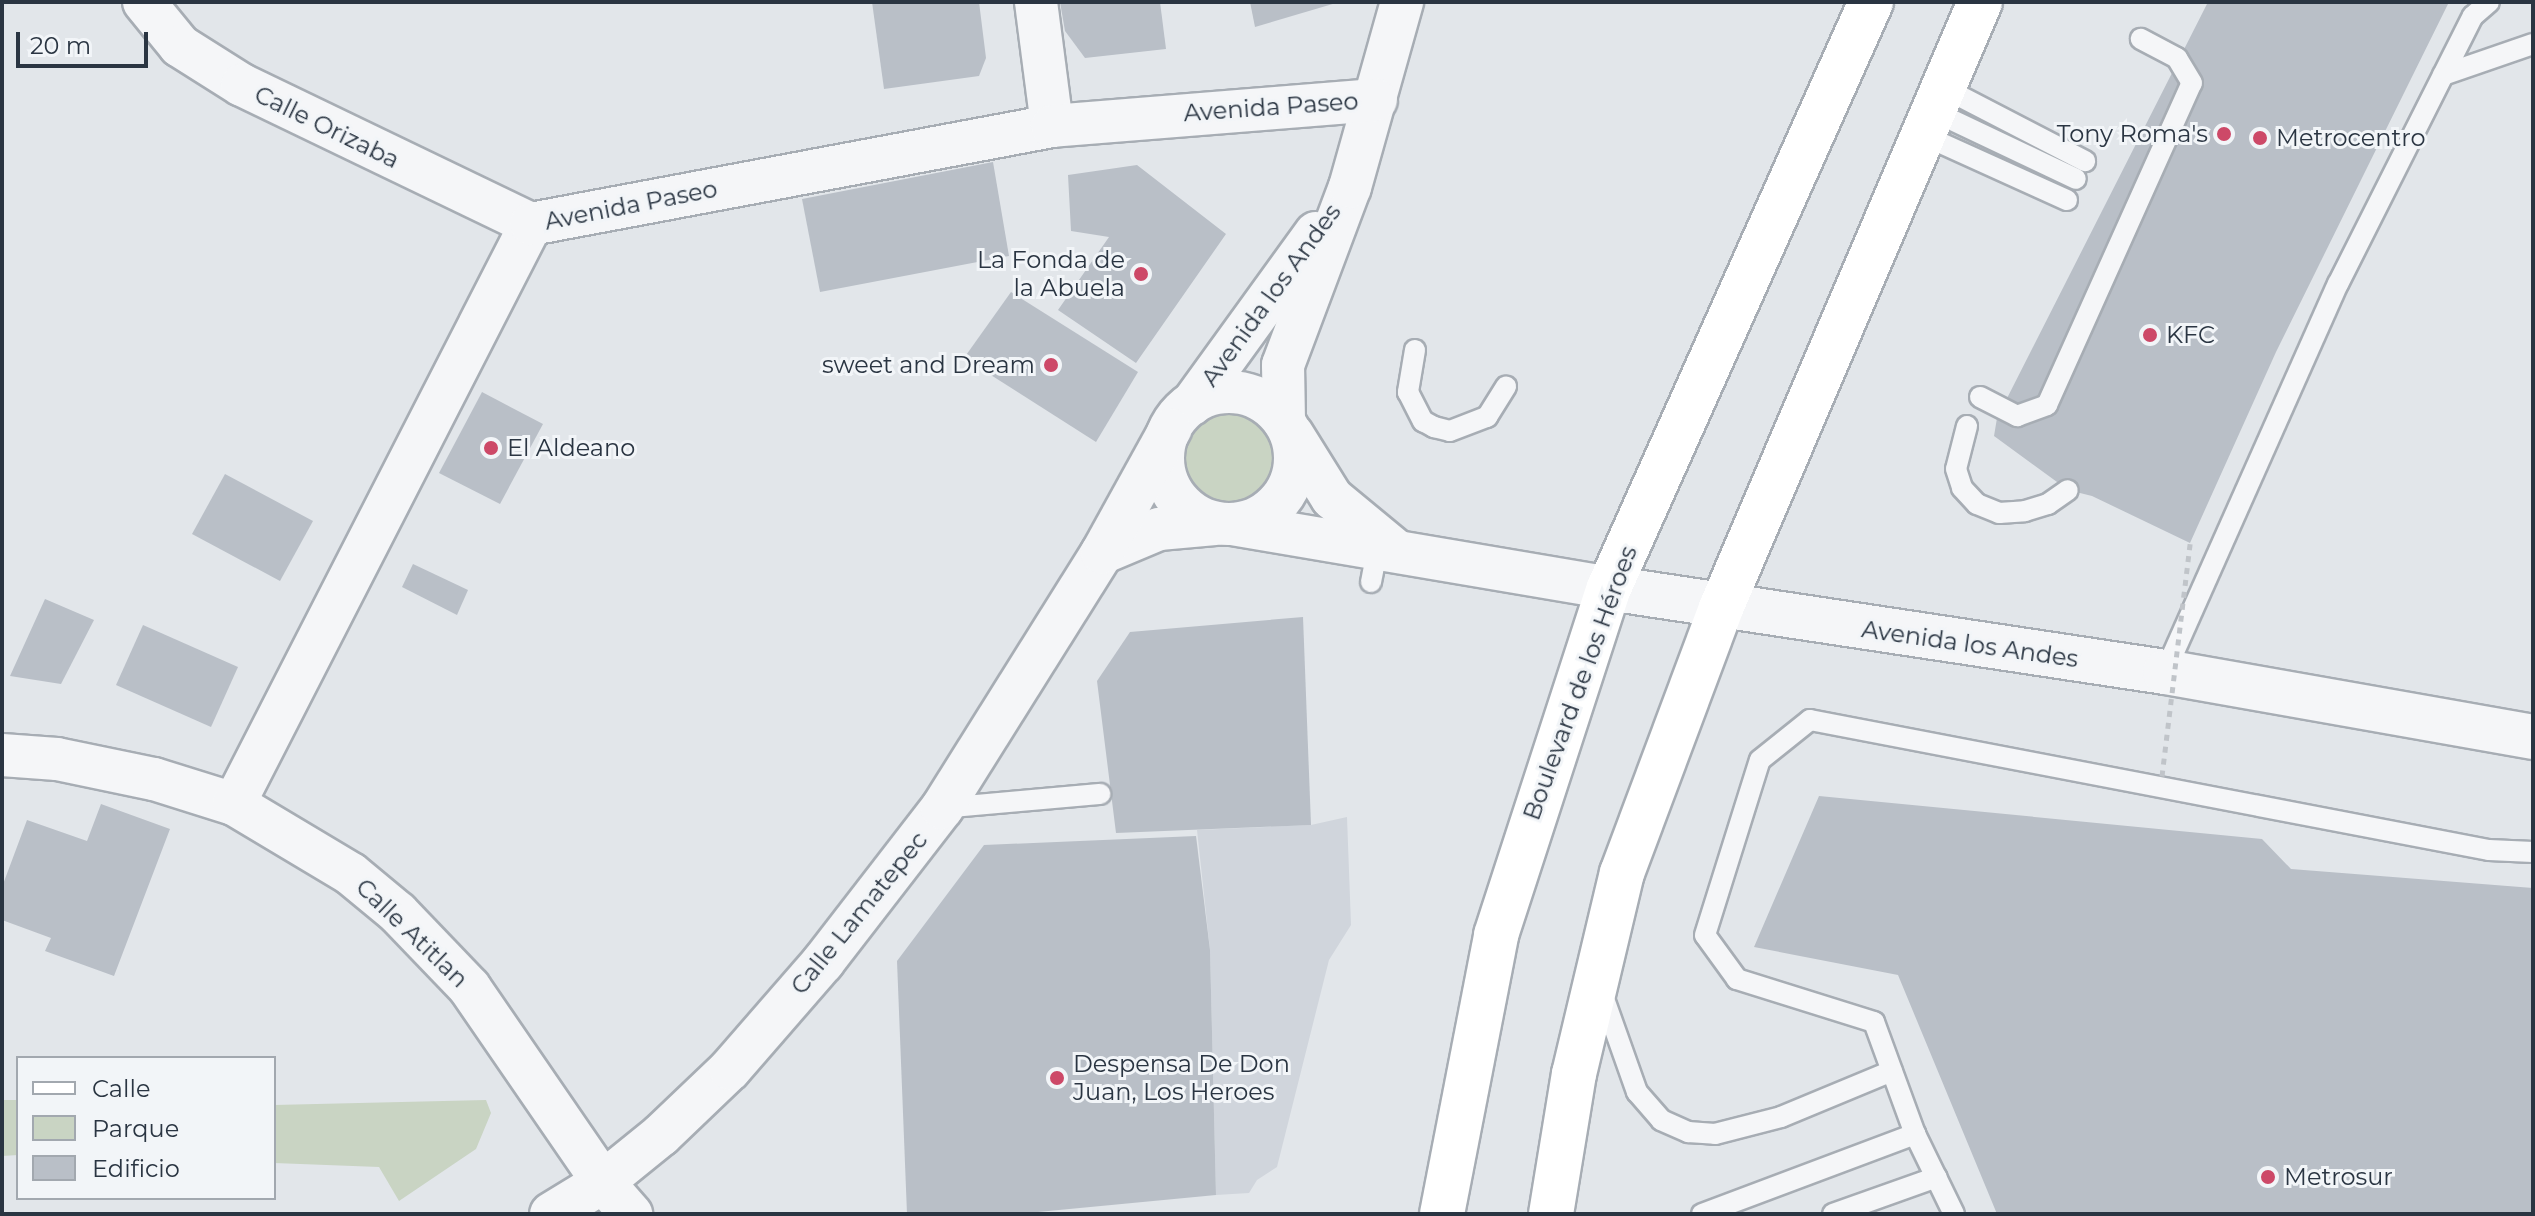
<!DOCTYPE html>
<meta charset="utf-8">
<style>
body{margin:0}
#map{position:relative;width:2535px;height:1216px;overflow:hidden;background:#e2e6ea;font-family:Montserrat,sans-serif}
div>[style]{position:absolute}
.built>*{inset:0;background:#d0d5dc}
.green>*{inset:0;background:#c9d4c3}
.round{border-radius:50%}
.building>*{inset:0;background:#b9bfc7}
.roads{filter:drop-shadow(2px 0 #a7adb4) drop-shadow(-2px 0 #a7adb4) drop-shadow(0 2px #a7adb4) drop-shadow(0 -2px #a7adb4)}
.service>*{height:20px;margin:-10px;padding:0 10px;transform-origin:10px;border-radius:10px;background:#f5f6f8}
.minor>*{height:42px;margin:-21px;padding:0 21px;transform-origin:21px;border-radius:21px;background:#f5f6f8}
.minor>.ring{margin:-21px;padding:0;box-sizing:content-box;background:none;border:42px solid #f5f6f8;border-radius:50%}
.tertiary>*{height:44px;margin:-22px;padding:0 22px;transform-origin:22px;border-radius:22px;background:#f5f6f8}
.primary>*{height:44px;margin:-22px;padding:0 22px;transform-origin:22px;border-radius:22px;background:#fff}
.path-bridge>*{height:5px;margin-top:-2.5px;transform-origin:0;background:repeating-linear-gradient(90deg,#c0c4c9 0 6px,transparent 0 12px)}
.dots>*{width:22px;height:22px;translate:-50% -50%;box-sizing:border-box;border:4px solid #f2f5f8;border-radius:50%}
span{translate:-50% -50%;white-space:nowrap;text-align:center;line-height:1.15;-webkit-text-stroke:6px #f2f5f8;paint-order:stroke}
.street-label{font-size:24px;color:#2a3542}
.poi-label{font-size:24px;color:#2a3542}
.right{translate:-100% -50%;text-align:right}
.left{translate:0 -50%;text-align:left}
.frame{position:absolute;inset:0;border:4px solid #2a3542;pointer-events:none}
.legend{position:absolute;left:16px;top:1056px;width:260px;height:144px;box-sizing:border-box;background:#f2f5f8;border:2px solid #a2a8af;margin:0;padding:10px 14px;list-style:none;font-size:24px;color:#2a3542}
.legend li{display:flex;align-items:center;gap:16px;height:40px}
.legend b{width:40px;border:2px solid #a2a8af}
.scale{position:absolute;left:16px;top:32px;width:132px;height:36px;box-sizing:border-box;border:4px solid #2a3542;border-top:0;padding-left:10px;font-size:24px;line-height:28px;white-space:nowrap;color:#2a3542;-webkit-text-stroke:6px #f2f5f8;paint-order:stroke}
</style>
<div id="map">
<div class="built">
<div style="clip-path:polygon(1347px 817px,1351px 925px,1329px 960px,1277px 1167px,1257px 1180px,1249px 1193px,1216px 1195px,1210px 950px,1197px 830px,1311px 825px)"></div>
</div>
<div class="green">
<div class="round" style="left:1181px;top:412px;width:98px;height:98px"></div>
<div style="clip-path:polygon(2px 1100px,18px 1100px,18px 1155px,2px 1156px)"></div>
<div style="clip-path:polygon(486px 1100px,491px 1113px,476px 1149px,399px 1201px,379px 1167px,274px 1163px,274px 1105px)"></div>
</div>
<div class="building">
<div style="clip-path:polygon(872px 2px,979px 2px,986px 58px,979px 76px,884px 89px)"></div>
<div style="clip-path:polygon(1060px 2px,1160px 2px,1166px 49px,1085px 58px,1065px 31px)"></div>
<div style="clip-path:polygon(1250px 2px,1336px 2px,1336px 3px,1255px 27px)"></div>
<div style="clip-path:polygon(2208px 2px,2449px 2px,2276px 352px,2190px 543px,2092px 496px,2068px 490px,1994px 436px,1997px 418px)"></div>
<div style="clip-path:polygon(993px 162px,1009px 256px,820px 292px,802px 199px)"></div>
<div style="clip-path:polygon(1137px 165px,1226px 234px,1136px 363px,1058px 310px,1109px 237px,1071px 231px,1068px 175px)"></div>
<div style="clip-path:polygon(1011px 292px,1138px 372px,1096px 442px,964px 358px)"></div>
<div style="clip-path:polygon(482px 392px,543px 424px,500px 504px,439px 473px)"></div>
<div style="clip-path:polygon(225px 474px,313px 521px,280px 581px,192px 534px)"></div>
<div style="clip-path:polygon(413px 564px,468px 590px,457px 615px,402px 587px)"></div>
<div style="clip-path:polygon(45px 599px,94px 620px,61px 684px,10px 676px)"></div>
<div style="clip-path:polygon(1303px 617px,1311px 825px,1116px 833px,1097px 681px,1130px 632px)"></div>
<div style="clip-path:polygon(143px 625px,238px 667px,211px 727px,116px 685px)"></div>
<div style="clip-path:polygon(1819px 796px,2262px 839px,2291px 869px,2533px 888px,2533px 1214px,1997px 1214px,1898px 975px,1754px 947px)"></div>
<div style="clip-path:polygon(101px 804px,170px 829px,114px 976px,45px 951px,51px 938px,2px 920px,2px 887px,27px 820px,87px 841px)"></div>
<div style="clip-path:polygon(1196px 836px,1210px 950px,1216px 1195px,1017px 1214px,907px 1214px,897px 961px,984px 845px)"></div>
</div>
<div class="roads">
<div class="service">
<div style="left:2443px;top:75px;width:95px;rotate:-19deg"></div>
<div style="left:1944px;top:88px;width:159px;rotate:27.4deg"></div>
<div style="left:1933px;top:111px;width:158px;rotate:25.4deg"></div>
<div style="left:1923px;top:135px;width:158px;rotate:24.3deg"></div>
<div style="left:1415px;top:350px;width:43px;rotate:99.5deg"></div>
<div style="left:1408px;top:392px;width:33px;rotate:63deg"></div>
<div style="left:1423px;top:421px;width:13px;rotate:29deg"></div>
<div style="left:1434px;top:427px;width:16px;rotate:14deg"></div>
<div style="left:1450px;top:431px;width:40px;rotate:-21deg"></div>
<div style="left:1487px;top:417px;width:36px;rotate:-58deg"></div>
<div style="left:1980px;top:397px;width:42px;rotate:27.2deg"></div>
<div style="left:2017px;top:416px;width:32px;rotate:-20deg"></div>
<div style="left:2047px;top:405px;width:353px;rotate:-65.8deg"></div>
<div style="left:2192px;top:83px;width:29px;rotate:-121deg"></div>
<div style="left:2177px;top:58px;width:41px;rotate:-152.2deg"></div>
<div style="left:1967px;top:426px;width:44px;rotate:104.3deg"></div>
<div style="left:1956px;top:469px;width:20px;rotate:72deg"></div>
<div style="left:1962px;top:488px;width:22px;rotate:47deg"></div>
<div style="left:1977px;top:504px;width:24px;rotate:22deg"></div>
<div style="left:1999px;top:513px;width:26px;rotate:-4deg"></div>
<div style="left:2025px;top:511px;width:24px;rotate:-17deg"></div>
<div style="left:2048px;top:504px;width:24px;rotate:-35deg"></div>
<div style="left:1371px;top:582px;width:31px;rotate:-79deg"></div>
<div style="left:2165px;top:672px;width:425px;rotate:-66deg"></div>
<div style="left:2338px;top:284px;width:300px;rotate:-63.3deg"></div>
<div style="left:2473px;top:16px;width:21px;rotate:-41deg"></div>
<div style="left:942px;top:808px;width:159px;rotate:-5.1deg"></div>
<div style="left:1603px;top:996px;width:102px;rotate:70.5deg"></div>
<div style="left:1637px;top:1092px;width:37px;rotate:49deg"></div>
<div style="left:1661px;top:1120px;width:30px;rotate:24deg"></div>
<div style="left:1688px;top:1132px;width:27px;rotate:4deg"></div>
<div style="left:1715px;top:1134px;width:68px;rotate:-14.4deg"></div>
<div style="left:1781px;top:1117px;width:120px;rotate:-22.5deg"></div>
<div style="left:1702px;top:1214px;width:228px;rotate:-20.6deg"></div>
<div style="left:1833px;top:1214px;width:110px;rotate:-19.6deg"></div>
<div style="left:1954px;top:1214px;width:89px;rotate:-116deg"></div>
<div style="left:1915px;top:1134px;width:119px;rotate:-110.1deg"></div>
<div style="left:1874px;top:1022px;width:144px;rotate:-162.6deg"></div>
<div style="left:1737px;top:979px;width:54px;rotate:-126deg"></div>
<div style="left:1705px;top:935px;width:183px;rotate:-72.6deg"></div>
<div style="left:1760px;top:760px;width:64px;rotate:-38.7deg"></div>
<div style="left:1810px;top:720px;width:691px;rotate:10.84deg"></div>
<div style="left:2489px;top:850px;width:44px;rotate:2.6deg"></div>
</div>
<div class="minor">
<div style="left:144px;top:2px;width:57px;rotate:50.7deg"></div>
<div style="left:180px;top:46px;width:73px;rotate:32.2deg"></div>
<div style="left:242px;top:85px;width:321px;rotate:25.7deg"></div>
<div style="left:1036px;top:2px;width:125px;rotate:82.6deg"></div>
<div class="ring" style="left:1163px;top:392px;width:90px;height:90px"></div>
<div style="left:1192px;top:404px;width:211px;rotate:-54.1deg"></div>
<div style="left:1284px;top:421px;width:56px;rotate:-91deg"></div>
<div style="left:1283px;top:365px;width:190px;rotate:-69.4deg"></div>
<div style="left:1350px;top:187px;width:192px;rotate:-74.3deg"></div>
<div style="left:1292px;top:434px;width:75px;rotate:58deg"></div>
<div style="left:1332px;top:498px;width:82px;rotate:39.5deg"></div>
<div style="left:1232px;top:524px;width:382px;rotate:9.6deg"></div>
<div style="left:1102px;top:553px;width:62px;rotate:-22.8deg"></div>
<div style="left:1159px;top:529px;width:56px;rotate:-5.1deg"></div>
<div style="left:2px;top:755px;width:55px;rotate:4.2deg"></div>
<div style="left:57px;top:759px;width:99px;rotate:11.7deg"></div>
<div style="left:154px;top:779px;width:84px;rotate:17.4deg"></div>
<div style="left:234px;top:804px;width:136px;rotate:30.9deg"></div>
<div style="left:351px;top:874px;width:61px;rotate:39.7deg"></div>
<div style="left:398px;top:913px;width:103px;rotate:46.2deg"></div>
<div style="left:469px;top:987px;width:237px;rotate:55.5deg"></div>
<div style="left:603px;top:1182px;width:43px;rotate:48.8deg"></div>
<div style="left:234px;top:804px;width:652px;rotate:-62.88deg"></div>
<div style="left:531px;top:224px;width:530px;rotate:-10.65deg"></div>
<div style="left:1052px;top:126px;width:325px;rotate:-4.6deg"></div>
<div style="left:551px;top:1214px;width:61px;rotate:-31.6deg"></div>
<div style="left:603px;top:1182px;width:75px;rotate:-39deg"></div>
<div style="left:661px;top:1135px;width:95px;rotate:-43.7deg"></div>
<div style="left:730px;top:1069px;width:142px;rotate:-49deg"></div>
<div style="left:823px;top:962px;width:195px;rotate:-52.3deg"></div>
<div style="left:942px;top:808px;width:301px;rotate:-57.9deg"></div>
<div style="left:1102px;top:553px;width:141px;rotate:-61.1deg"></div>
</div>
<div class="tertiary">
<div style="left:1609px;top:588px;width:562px;rotate:8.59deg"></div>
<div style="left:2165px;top:672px;width:374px;rotate:10deg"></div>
</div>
<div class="primary">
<div style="left:1442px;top:1214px;width:284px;rotate:-79deg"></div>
<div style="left:1496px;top:935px;width:365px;rotate:-72deg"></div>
<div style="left:1609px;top:588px;width:642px;rotate:-65.91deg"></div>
<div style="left:1551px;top:1214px;width:142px;rotate:-80.7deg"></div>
<div style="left:1574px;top:1074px;width:207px;rotate:-76.6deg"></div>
<div style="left:1622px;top:873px;width:283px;rotate:-69.5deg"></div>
<div style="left:1721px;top:608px;width:659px;rotate:-66.86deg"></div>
</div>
</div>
<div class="path-bridge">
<div style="left:2162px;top:776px;width:235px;rotate:-83.1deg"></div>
</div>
<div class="dots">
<div style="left:2224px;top:134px;background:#cd4968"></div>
<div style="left:2260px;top:138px;background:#cd4968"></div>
<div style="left:1141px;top:274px;background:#cd4968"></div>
<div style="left:2150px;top:335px;background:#cd4968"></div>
<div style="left:1051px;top:365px;background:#cd4968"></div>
<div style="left:491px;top:448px;background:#cd4968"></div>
<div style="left:1057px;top:1078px;background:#cd4968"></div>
<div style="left:2268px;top:1177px;background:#cd4968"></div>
</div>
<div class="street-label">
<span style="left:1271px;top:107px;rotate:-4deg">Avenida Paseo</span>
<span style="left:327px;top:127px;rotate:26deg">Calle Orizaba</span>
<span style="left:631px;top:205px;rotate:-11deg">Avenida Paseo</span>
<span style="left:1271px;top:295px;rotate:-54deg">Avenida los Andes</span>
<span style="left:1970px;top:644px;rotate:8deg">Avenida los Andes</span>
<span style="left:1580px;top:683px;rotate:-70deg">Boulevard de los Héroes</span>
<span style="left:859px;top:913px;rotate:-51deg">Calle Lamatepec</span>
<span style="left:412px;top:933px;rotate:44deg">Calle Atitlan</span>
</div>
<div class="poi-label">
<span class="right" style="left:2208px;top:134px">Tony Roma's</span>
<span class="left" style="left:2276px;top:138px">Metrocentro</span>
<span class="right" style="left:1125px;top:274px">La Fonda de<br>la Abuela</span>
<span class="left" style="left:2166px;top:335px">KFC</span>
<span class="right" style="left:1035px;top:365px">sweet and Dream</span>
<span class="left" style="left:507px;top:448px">El Aldeano</span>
<span class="left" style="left:1073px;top:1078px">Despensa De Don<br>Juan, Los Heroes</span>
<span class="left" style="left:2284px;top:1177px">Metrosur</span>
</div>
<div class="frame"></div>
<ul class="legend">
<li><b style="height:10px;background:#fff"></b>Calle</li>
<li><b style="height:22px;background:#c9d4c3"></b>Parque</li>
<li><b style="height:22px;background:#b9bfc7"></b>Edificio</li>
</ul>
<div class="scale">20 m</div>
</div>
